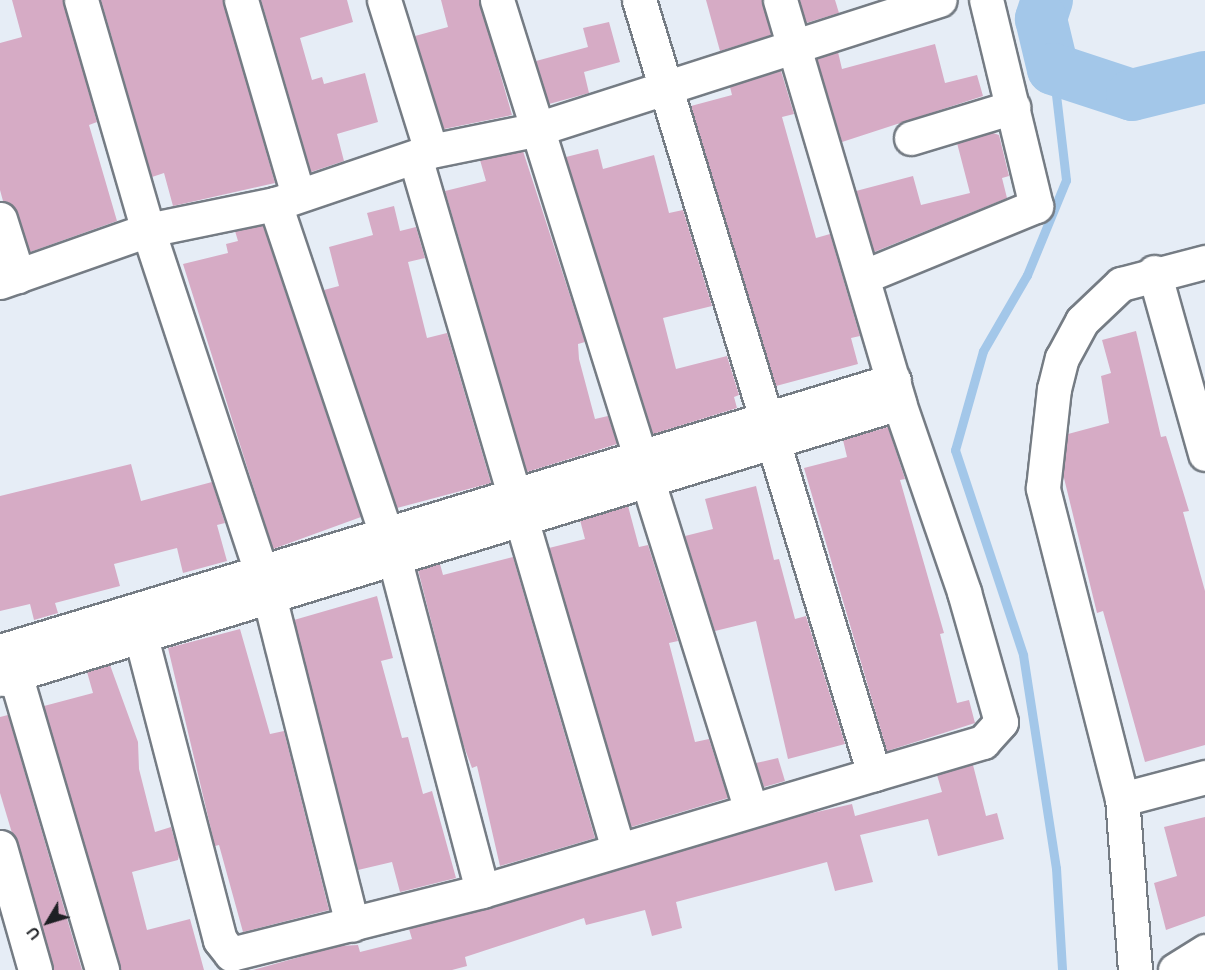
<!DOCTYPE html>
<style>
body{margin:0}
#map{position:relative;width:1205px;height:970px;overflow:hidden;background:#e6edf6;font-family:Cabin,sans-serif}
div>[style]{position:absolute}
.stream>*{height:9px;margin:-4.5px;padding:0 4.5px;transform-origin:4.5px;border-radius:4.5px;background:#a3c7e9}
.river>*{height:52px;margin:-26px;padding:0 26px;transform-origin:26px;border-radius:26px;background:#a3c7e9}
.building>*{inset:0;background:#d6abc5}
.roads{filter:drop-shadow(2px 0 #757c84) drop-shadow(-2px 0 #757c84) drop-shadow(0 2px #757c84) drop-shadow(0 -2px #757c84)}
.minor>*{height:33px;margin:-16.5px;padding:0 16.5px;transform-origin:16.5px;border-radius:16.5px;background:#fff}
span{translate:-50% -50%;white-space:nowrap;text-align:center;line-height:1.15;-webkit-text-stroke:4.5px #fff;paint-order:stroke}
.north{position:absolute;left:18px;top:892px;width:60px;height:60px;-webkit-text-stroke:4px #fff;paint-order:stroke;rotate:232deg;font-size:16px;font-weight:700;line-height:24px;text-align:center;color:#1e2024}
.north::after{content:'';display:block;margin:auto;width:21px;height:27px;background:#1e2024;clip-path:polygon(50% 0,100% 100%,50% 72%,0 100%)}
</style>
<div id="map">
<div class="stream">
<div style="left:1053px;top:69px;width:112px;rotate:83.3deg"></div>
<div style="left:1066px;top:180px;width:103px;rotate:112.3deg"></div>
<div style="left:1027px;top:275px;width:88px;rotate:120.1deg"></div>
<div style="left:983px;top:351px;width:103px;rotate:105.8deg"></div>
<div style="left:955px;top:450px;width:216px;rotate:71.6deg"></div>
<div style="left:1023px;top:655px;width:216px;rotate:81.2deg"></div>
<div style="left:1056px;top:868px;width:102px;rotate:86.6deg"></div>
</div>
<div class="river">
<div style="left:1047px;top:0;width:20px;rotate:108deg"></div>
<div style="left:1041px;top:19px;width:51px;rotate:76.5deg"></div>
<div style="left:1053px;top:69px;width:83px;rotate:18.2deg"></div>
<div style="left:1132px;top:95px;width:75px;rotate:-13.9deg"></div>
</div>
<div class="building">
<div style="clip-path:polygon(12px 0,63px 0,97px 122px,89px 125px,117px 221px,30px 252px,18px 213px,3px 201px,0 190px,0 43px,22px 37px)"></div>
<div style="clip-path:polygon(101px 0,223px 0,275px 183px,173px 206px,164px 173px,152px 177px)"></div>
<div style="clip-path:polygon(261px 0,347px 0,353px 22px,300px 38px,312px 80px,322px 77px,324px 84px,365px 73px,378px 122px,337px 134px,344px 161px,311px 172px)"></div>
<div style="clip-path:polygon(441px 0,479px 0,512px 115px,444px 129px,415px 36px,448px 27px)"></div>
<div style="clip-path:polygon(706px 0,762px 0,771px 35px,720px 51px)"></div>
<div style="clip-path:polygon(800px 0,835px 0,839px 13px,806px 23px)"></div>
<div style="clip-path:polygon(609px 22px,620px 62px,584px 72px,589px 93px,549px 104px,536px 61px,588px 47px,583px 28px)"></div>
<div style="clip-path:polygon(935px 44px,945px 83px,977px 75px,983px 96px,842px 142px,817px 59px,838px 52px,842px 69px)"></div>
<div style="clip-path:polygon(781px 71px,794px 114px,782px 117px,816px 238px,830px 234px,860px 336px,851px 338px,858px 364px,776px 386px,691px 106px,732px 95px,730px 87px)"></div>
<div style="clip-path:polygon(993px 133px,999px 135px,1009px 176px,1002px 178px,1007px 198px,874px 252px,856px 191px,913px 176px,921px 205px,970px 193px,957px 143px)"></div>
<div style="clip-path:polygon(598px 149px,603px 169px,654px 155px,669px 213px,683px 210px,712px 306px,663px 318px,676px 369px,727px 356px,739px 395px,734px 397px,737px 408px,653px 434px,566px 157px)"></div>
<div style="clip-path:polygon(523px 151px,585px 342px,578px 344px,579px 359px,595px 419px,608px 416px,617px 444px,527px 472px,445px 191px,486px 181px,480px 160px)"></div>
<div style="clip-path:polygon(394px 206px,400px 231px,416px 227px,425px 258px,408px 262px,427px 338px,447px 333px,491px 483px,397px 508px,324px 290px,339px 286px,329px 247px,373px 235px,367px 213px)"></div>
<div style="clip-path:polygon(263px 226px,361px 517px,273px 549px,183px 264px,228px 253px,226px 244px,238px 241px,235px 231px)"></div>
<div style="clip-path:polygon(1136px 331px,1161px 437px,1166px 436px,1189px 511px,1183px 512px,1205px 591px,1205px 745px,1145px 762px,1103px 611px,1097px 613px,1063px 474px,1068px 434px,1109px 423px,1101px 376px,1111px 373px,1102px 340px)"></div>
<div style="clip-path:polygon(888px 427px,905px 479px,900px 480px,944px 633px,940px 634px,957px 703px,969px 700px,975px 723px,887px 751px,804px 468px,847px 457px,843px 440px)"></div>
<div style="clip-path:polygon(131px 464px,141px 501px,212px 482px,225px 523px,217px 525px,227px 561px,183px 573px,177px 548px,114px 564px,120px 586px,55px 603px,58px 613px,34px 620px,30px 604px,0 611px,0 496px)"></div>
<div style="clip-path:polygon(756px 486px,774px 560px,779px 559px,795px 619px,806px 616px,845px 744px,788px 759px,756px 621px,715px 631px,685px 536px,713px 529px,705px 499px)"></div>
<div style="clip-path:polygon(628px 506px,639px 547px,648px 545px,678px 641px,669px 643px,695px 742px,709px 739px,728px 798px,631px 827px,549px 548px,585px 539px,580px 520px)"></div>
<div style="clip-path:polygon(513px 557px,595px 838px,500px 866px,477px 766px,472px 768px,462px 741px,418px 570px,440px 564px,443px 575px)"></div>
<div style="clip-path:polygon(377px 596px,393px 658px,381px 661px,402px 738px,408px 737px,423px 794px,432px 791px,456px 878px,400px 892px,392px 862px,358px 870px,294px 620px)"></div>
<div style="clip-path:polygon(240px 629px,270px 734px,284px 731px,329px 910px,243px 932px,219px 845px,215px 846px,168px 648px)"></div>
<div style="clip-path:polygon(110px 665px,138px 742px,139px 769px,155px 832px,171px 827px,179px 855px,178px 860px,132px 872px,147px 930px,190px 919px,204px 970px,120px 970px,44px 706px,93px 693px,87px 672px)"></div>
<div style="clip-path:polygon(8px 715px,82px 970px,53px 970px,0 793px,0 717px)"></div>
<div style="clip-path:polygon(778px 758px,785px 781px,764px 787px,756px 763px)"></div>
<div style="clip-path:polygon(973px 765px,986px 816px,997px 813px,1004px 839px,938px 856px,928px 819px,860px 835px,873px 882px,835px 891px,827px 862px,676px 902px,682px 928px,652px 936px,645px 910px,586px 925px,584px 918px,465px 957px,467px 966px,452px 970px,253px 970px,339px 946px,358px 945px,360px 952px,412px 939px,409px 929px,795px 817px,852px 804px,855px 816px,942px 792px,937px 775px)"></div>
<div style="clip-path:polygon(1205px 817px,1205px 916px,1166px 930px,1154px 883px,1177px 876px,1164px 827px)"></div>
</div>
<div class="roads">
<div class="minor">
<div style="left:81px;top:0;width:240px;rotate:73.8deg"></div>
<div style="left:148px;top:230px;width:130px;rotate:-11.6deg"></div>
<div style="left:275px;top:204px;width:165px;rotate:-18.8deg"></div>
<div style="left:431px;top:151px;width:105px;rotate:-11.5deg"></div>
<div style="left:534px;top:130px;width:426px;rotate:-17.8deg"></div>
<div style="left:241px;top:0;width:203px;rotate:73.7deg"></div>
<div style="left:384px;top:0;width:158px;rotate:72.7deg"></div>
<div style="left:497px;top:0;width:846px;rotate:72.59deg"></div>
<div style="left:780px;top:0;width:420px;rotate:73.5deg"></div>
<div style="left:899px;top:403px;width:200px;rotate:71deg"></div>
<div style="left:964px;top:592px;width:135px;rotate:74.1deg"></div>
<div style="left:1001px;top:722px;width:27px;rotate:132deg"></div>
<div style="left:983px;top:742px;width:114px;rotate:163.6deg"></div>
<div style="left:911px;top:138px;width:107px;rotate:-16.9deg"></div>
<div style="left:415px;top:157px;width:721px;rotate:73.65deg"></div>
<div style="left:275px;top:204px;width:373px;rotate:71.4deg"></div>
<div style="left:394px;top:557px;width:345px;rotate:75.2deg"></div>
<div style="left:0;top:219px;width:60px;rotate:72.5deg"></div>
<div style="left:1154px;top:272px;width:189px;rotate:74.3deg"></div>
<div style="left:865px;top:276px;width:185px;rotate:-22.3deg"></div>
<div style="left:1036px;top:206px;width:212px;rotate:-103.6deg"></div>
<div style="left:0;top:282px;width:157px;rotate:-19.4deg"></div>
<div style="left:148px;top:230px;width:385px;rotate:71.7deg"></div>
<div style="left:269px;top:596px;width:339px;rotate:75.8deg"></div>
<div style="left:141px;top:637px;width:313px;rotate:75.4deg"></div>
<div style="left:220px;top:940px;width:18px;rotate:52deg"></div>
<div style="left:231px;top:954px;width:259px;rotate:-14.1deg"></div>
<div style="left:482px;top:891px;width:409px;rotate:-16.6deg"></div>
<div style="left:874px;top:774px;width:809px;rotate:-106.89deg"></div>
<div style="left:0;top:651px;width:934px;rotate:-16.86deg"></div>
<div style="left:15px;top:674px;width:309px;rotate:73.6deg"></div>
<div style="left:0;top:679px;width:940px;rotate:-17.07deg"></div>
<div style="left:1122px;top:799px;width:86px;rotate:-14.8deg"></div>
<div style="left:0;top:847px;width:128px;rotate:74.1deg"></div>
<div style="left:1135px;top:970px;width:171px;rotate:-94.3deg"></div>
<div style="left:1122px;top:799px;width:321px;rotate:-104.3deg"></div>
<div style="left:1043px;top:488px;width:100px;rotate:-83.7deg"></div>
<div style="left:1054px;top:389px;width:32px;rotate:-76deg"></div>
<div style="left:1062px;top:358px;width:42px;rotate:-61.6deg"></div>
<div style="left:1082px;top:321px;width:54px;rotate:-43.5deg"></div>
<div style="left:1121px;top:284px;width:87px;rotate:-14.7deg"></div>
<div style="left:1175px;top:970px;width:36px;rotate:-32deg"></div>
</div>
</div>
<div class="north">U</div>
</div>
